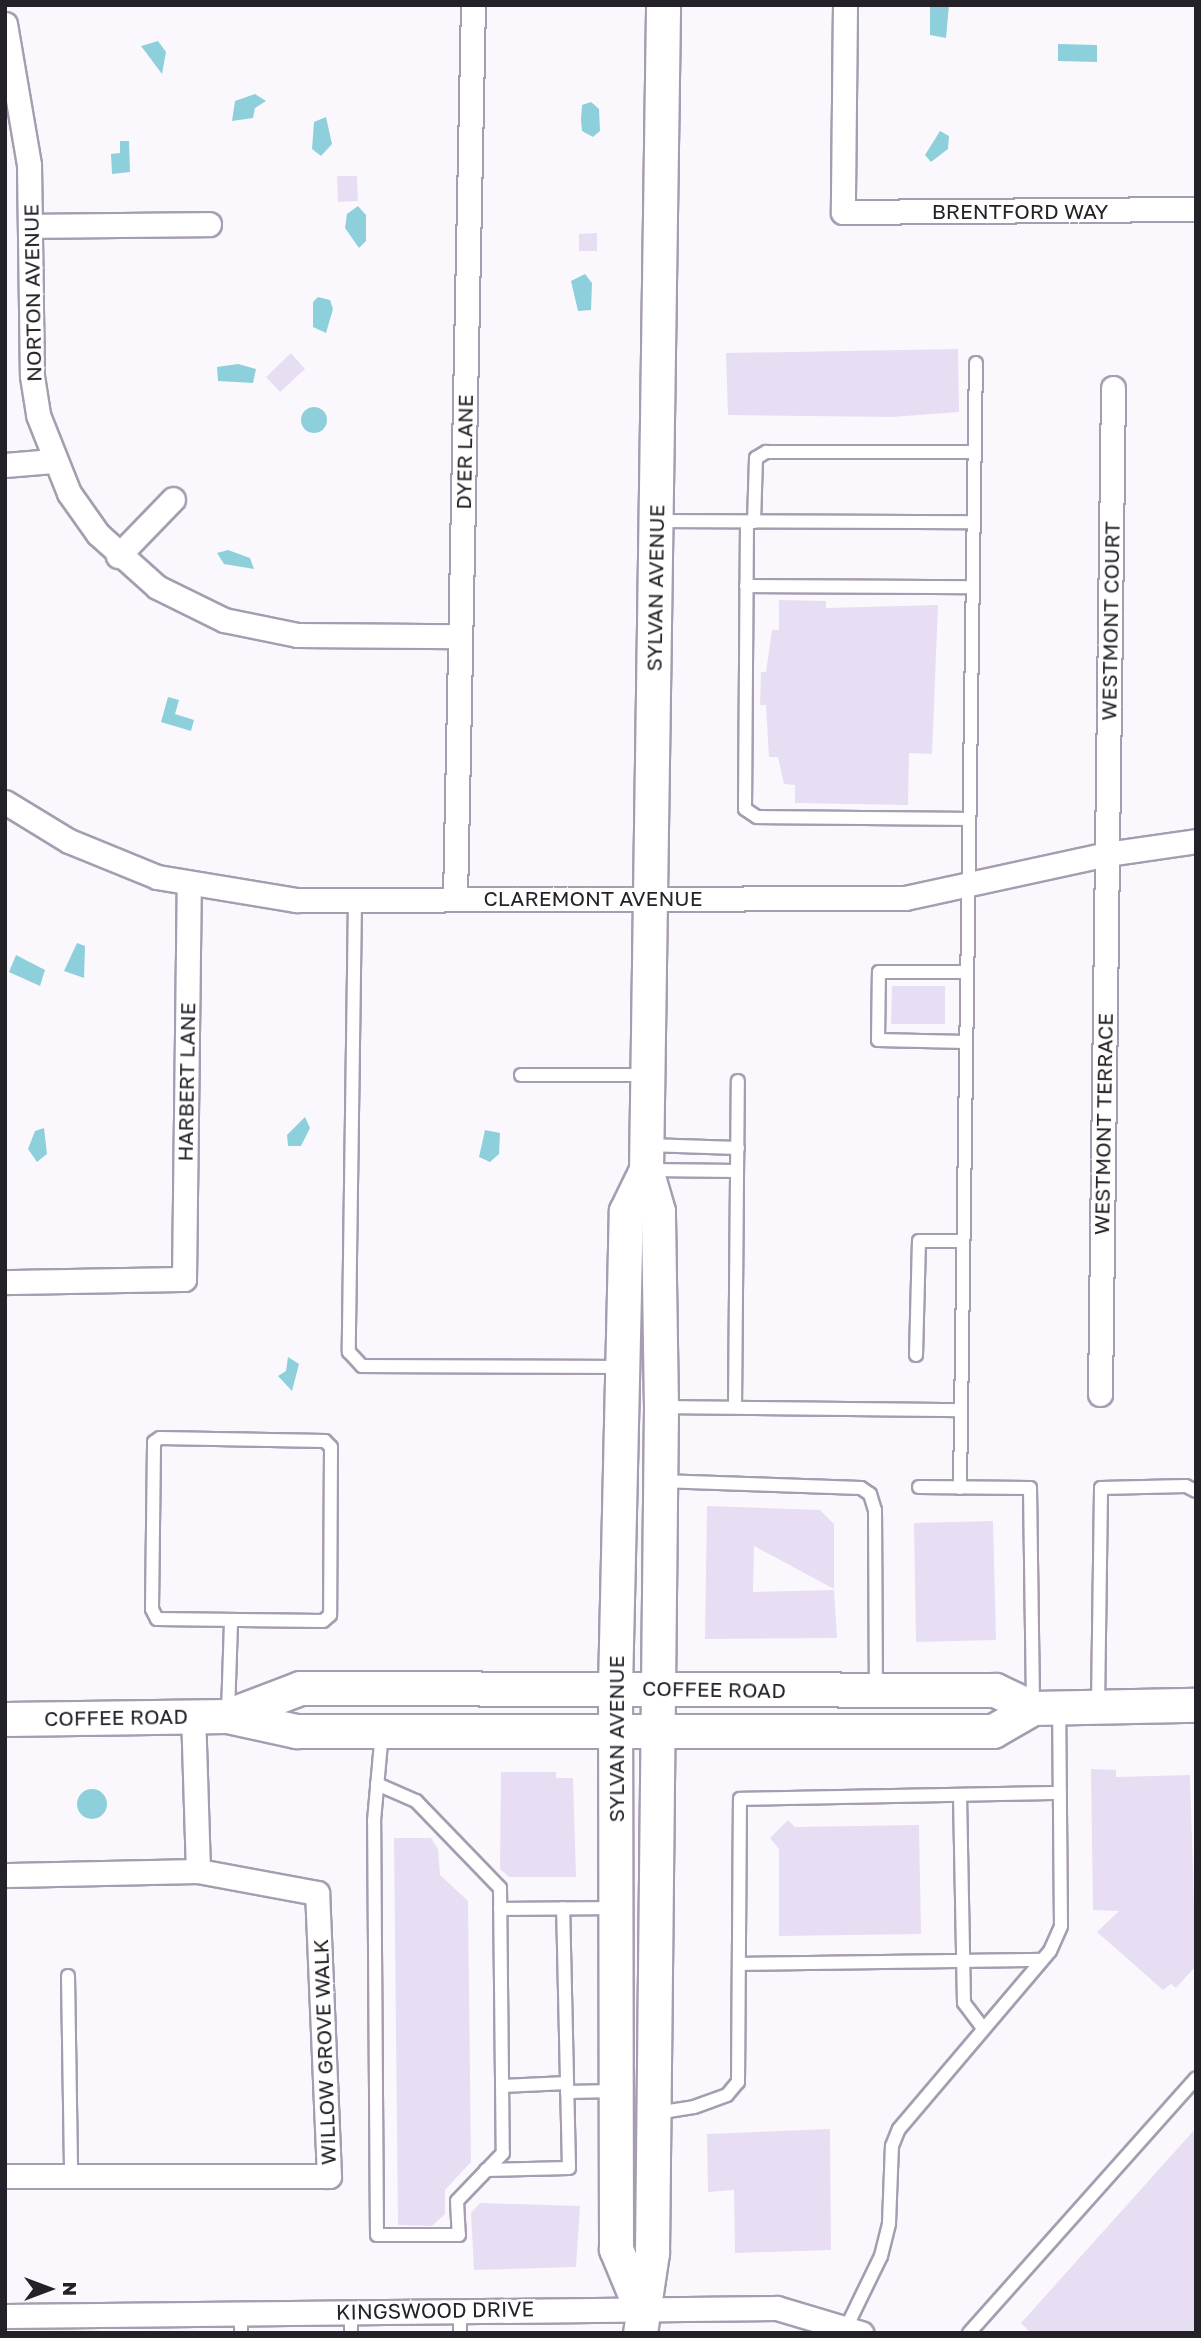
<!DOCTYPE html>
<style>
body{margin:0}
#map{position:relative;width:1201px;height:2338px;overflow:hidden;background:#faf8fd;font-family:"Golos Text",sans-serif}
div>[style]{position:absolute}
.water>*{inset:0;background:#8dd0dc}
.round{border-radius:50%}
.building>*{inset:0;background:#e8def3}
.roads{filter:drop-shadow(2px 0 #a69db1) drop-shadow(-2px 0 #a69db1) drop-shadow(0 2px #a69db1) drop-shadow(0 -2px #a69db1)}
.service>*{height:12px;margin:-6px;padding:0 6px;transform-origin:6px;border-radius:6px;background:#fff}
.minor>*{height:23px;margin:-11.5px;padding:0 11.5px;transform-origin:11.5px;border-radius:11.5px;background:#fff}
.secondary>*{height:33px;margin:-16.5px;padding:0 16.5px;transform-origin:16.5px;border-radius:16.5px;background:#fff}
span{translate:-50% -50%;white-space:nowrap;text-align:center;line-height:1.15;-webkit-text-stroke:5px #fff;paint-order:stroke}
.street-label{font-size:21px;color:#252129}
.frame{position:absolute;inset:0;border:7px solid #252129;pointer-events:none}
.north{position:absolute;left:14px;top:2254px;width:70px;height:70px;-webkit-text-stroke:5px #fff;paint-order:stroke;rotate:90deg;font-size:19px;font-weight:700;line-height:28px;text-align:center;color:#252129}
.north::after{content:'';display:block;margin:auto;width:24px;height:32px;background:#252129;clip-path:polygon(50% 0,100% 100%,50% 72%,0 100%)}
</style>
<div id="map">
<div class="water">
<div style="clip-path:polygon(930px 5px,949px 5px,946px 38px,930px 35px)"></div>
<div style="clip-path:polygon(158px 41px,166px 52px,162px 74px,141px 46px)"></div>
<div style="clip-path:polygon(1058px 44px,1097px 45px,1097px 62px,1058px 61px)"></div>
<div style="clip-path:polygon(255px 94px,266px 101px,255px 108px,253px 118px,232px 121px,235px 101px)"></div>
<div style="clip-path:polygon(591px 102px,599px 109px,600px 131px,593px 137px,582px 131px,581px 120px,582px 105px)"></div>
<div style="clip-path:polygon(326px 117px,332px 144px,321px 156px,312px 149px,314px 122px)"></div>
<div style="clip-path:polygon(940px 131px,949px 136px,948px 149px,931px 162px,925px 155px)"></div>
<div style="clip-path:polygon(120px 141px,129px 141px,130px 172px,112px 174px,111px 154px,120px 153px)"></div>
<div style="clip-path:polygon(358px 206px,366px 215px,366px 241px,359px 248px,345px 228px,347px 214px)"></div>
<div style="clip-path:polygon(585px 274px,592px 283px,591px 310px,578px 311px,571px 281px)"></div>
<div style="clip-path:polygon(318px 297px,330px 300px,333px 309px,326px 333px,313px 327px,313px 302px)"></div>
<div style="clip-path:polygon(238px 364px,256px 369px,253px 383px,218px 381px,217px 367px)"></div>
<div class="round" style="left:301px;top:407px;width:26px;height:26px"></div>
<div style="clip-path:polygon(228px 550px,250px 558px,254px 569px,224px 564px,217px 553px)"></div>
<div style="clip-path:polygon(168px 697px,179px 700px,175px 714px,194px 720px,191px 731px,161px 722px)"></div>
<div style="clip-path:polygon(77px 943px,85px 946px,84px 978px,64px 971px)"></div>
<div style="clip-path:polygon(16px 955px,45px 970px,40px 986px,9px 972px)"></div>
<div style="clip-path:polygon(305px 1117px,310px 1128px,301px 1146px,288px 1146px,287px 1135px)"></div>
<div style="clip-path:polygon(44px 1128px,47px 1154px,37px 1162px,28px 1149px,35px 1131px)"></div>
<div style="clip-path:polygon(485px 1130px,500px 1133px,499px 1154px,490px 1162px,479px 1157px)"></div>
<div style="clip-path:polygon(288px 1357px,299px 1364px,292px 1391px,278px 1376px,286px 1371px)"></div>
<div class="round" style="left:77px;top:1789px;width:30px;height:30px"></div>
</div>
<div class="building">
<div style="clip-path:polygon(337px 176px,357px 176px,358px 201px,338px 202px)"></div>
<div style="clip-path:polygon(597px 233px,597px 251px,579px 251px,579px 234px)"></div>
<div style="clip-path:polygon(958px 349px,959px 412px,892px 417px,728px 415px,726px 353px)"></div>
<div style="clip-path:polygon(291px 353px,305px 369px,280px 392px,266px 377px)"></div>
<div style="clip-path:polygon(779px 600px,826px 601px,826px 608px,938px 605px,932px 754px,909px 753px,908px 805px,795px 803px,795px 785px,784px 784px,778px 757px,769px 757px,766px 705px,760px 705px,761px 672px,766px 672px,772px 630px,779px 630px)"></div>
<div style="clip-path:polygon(892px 986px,945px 986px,945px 1024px,891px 1024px)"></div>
<div style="clip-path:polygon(707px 1506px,820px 1510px,834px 1524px,834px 1589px,754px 1546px,753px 1592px,834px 1590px,837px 1638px,705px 1639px)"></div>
<div style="clip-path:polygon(993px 1521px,996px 1640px,916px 1642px,914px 1523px)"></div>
<div style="clip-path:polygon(1091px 1769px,1116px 1770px,1116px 1777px,1190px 1775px,1196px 1966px,1176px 1988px,1171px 1984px,1163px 1990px,1097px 1932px,1119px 1911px,1093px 1910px)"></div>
<div style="clip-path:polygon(501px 1772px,556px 1772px,556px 1778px,573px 1778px,576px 1877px,509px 1877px,500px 1869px)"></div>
<div style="clip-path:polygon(788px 1820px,795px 1827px,919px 1825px,921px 1934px,779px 1936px,779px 1849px,770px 1838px)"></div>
<div style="clip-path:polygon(394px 1838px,431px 1838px,438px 1849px,440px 1875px,468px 1901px,471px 2162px,445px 2190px,445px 2214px,432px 2226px,398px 2225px)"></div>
<div style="clip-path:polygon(1196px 2128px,1196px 2333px,1031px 2333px,1021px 2323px)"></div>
<div style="clip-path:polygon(830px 2129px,831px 2250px,735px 2253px,734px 2190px,708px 2192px,707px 2134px)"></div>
<div style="clip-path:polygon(480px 2203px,580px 2206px,576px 2267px,474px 2270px,471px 2213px)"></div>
</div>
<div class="roads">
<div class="service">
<div style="left:656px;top:521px;width:318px;rotate:0.2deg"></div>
<div style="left:747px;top:522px;width:287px;rotate:90.4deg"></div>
<div style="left:745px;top:809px;width:14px;rotate:34deg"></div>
<div style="left:757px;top:817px;width:212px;rotate:0.5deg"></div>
<div style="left:754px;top:522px;width:64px;rotate:-88.2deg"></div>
<div style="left:756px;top:458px;width:12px;rotate:-31deg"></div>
<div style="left:766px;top:452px;width:209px"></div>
<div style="left:746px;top:586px;width:227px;rotate:0.3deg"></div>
<div style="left:355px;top:900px;width:452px;rotate:90.8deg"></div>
<div style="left:349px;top:1352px;width:19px;rotate:47deg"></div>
<div style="left:362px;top:1366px;width:260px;rotate:0.2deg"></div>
<div style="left:966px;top:1042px;width:88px;rotate:-178.7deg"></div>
<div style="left:878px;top:1040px;width:68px;rotate:-89.2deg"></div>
<div style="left:879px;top:972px;width:88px"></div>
<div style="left:521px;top:1075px;width:126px"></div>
<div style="left:647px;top:1145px;width:91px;rotate:1.9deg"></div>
<div style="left:650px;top:1170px;width:87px;rotate:0.7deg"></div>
<div style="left:916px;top:1355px;width:114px;rotate:-88.5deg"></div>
<div style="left:919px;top:1241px;width:44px"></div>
<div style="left:664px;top:1407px;width:297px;rotate:0.6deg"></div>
<div style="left:735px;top:1407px;width:326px;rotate:-89.5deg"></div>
<div style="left:160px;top:1438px;width:165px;rotate:1deg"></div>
<div style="left:325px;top:1441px;width:8px;rotate:45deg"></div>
<div style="left:331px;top:1447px;width:168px;rotate:90.3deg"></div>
<div style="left:330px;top:1615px;width:9px;rotate:139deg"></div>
<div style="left:323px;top:1621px;width:166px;rotate:-179.3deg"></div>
<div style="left:157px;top:1619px;width:11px;rotate:-117deg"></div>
<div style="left:152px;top:1609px;width:167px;rotate:-89.3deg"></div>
<div style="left:154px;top:1442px;width:7px;rotate:-34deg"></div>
<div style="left:660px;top:1481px;width:201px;rotate:2deg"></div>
<div style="left:861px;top:1488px;width:11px;rotate:34deg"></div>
<div style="left:870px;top:1494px;width:17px;rotate:73deg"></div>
<div style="left:875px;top:1510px;width:180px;rotate:89.7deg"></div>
<div style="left:919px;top:1487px;width:111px;rotate:0.5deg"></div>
<div style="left:1030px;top:1488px;width:219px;rotate:89.2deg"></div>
<div style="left:960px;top:1488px;width:1125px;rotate:-89.19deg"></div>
<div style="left:1098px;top:1706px;width:218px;rotate:-89.2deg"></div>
<div style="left:1101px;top:1488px;width:85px;rotate:-1.3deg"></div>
<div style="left:1186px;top:1486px;width:11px;rotate:27deg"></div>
<div style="left:228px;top:1713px;width:90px;rotate:-88.1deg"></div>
<div style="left:377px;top:1784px;width:43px;rotate:23.6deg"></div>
<div style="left:416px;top:1801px;width:121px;rotate:46deg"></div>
<div style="left:500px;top:1888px;width:265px;rotate:89.4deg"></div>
<div style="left:503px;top:2153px;width:66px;rotate:133.8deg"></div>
<div style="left:457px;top:2201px;width:34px;rotate:87deg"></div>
<div style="left:459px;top:2235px;width:82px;rotate:180deg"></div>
<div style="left:377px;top:2235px;width:414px;rotate:-90.4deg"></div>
<div style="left:374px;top:1821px;width:90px;rotate:-84.9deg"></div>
<div style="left:960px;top:1795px;width:208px;rotate:88.9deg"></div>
<div style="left:964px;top:2003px;width:30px;rotate:53deg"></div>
<div style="left:500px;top:1909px;width:116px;rotate:-0.5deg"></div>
<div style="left:741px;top:1964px;width:301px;rotate:-0.8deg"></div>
<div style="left:68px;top:1976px;width:200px;rotate:89.1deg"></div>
<div style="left:502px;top:2086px;width:65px;rotate:-2.6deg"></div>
<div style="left:567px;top:2092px;width:49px;rotate:-1.2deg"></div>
<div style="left:656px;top:2113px;width:38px;rotate:-9deg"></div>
<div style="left:694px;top:2107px;width:35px;rotate:-20deg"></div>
<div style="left:727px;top:2095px;width:17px;rotate:-50deg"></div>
<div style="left:738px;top:2082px;width:283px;rotate:-89.6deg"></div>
<div style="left:740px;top:1799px;width:320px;rotate:-1.1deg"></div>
<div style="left:486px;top:2170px;width:83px;rotate:-1.4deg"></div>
<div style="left:569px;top:2168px;width:260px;rotate:-91.3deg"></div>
<div style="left:460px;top:2310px;width:23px;rotate:90deg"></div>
<div style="left:241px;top:2313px;width:20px;rotate:90deg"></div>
<div style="left:847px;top:2326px;width:78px;rotate:-64.1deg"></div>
<div style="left:881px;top:2256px;width:34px;rotate:-76deg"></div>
<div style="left:889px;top:2223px;width:77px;rotate:-87.8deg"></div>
<div style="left:892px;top:2146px;width:18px;rotate:-68deg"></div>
<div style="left:899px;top:2129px;width:233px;rotate:-49.7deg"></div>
<div style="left:1050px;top:1951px;width:27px;rotate:-66deg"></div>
<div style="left:1061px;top:1926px;width:218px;rotate:-90.5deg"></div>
<div style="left:351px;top:2333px;width:22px;rotate:-90deg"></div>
<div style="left:969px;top:2333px;width:341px;rotate:-48.3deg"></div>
</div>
<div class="minor">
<div style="left:845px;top:5px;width:207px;rotate:90.6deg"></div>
<div style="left:843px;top:212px;width:353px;rotate:-0.5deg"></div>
<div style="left:5px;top:24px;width:143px;rotate:80.3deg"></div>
<div style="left:29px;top:165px;width:211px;rotate:89.2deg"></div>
<div style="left:32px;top:376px;width:39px;rotate:81deg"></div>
<div style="left:38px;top:415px;width:84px;rotate:68.3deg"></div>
<div style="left:69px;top:493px;width:50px;rotate:54.7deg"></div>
<div style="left:98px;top:534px;width:79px;rotate:41.9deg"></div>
<div style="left:157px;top:587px;width:75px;rotate:26.2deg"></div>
<div style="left:224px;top:620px;width:75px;rotate:11.6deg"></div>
<div style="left:297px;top:635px;width:163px;rotate:0.4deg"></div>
<div style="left:31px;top:226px;width:178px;rotate:-0.6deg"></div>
<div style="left:5px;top:465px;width:48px;rotate:-4.8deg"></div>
<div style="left:118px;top:556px;width:79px;rotate:-46deg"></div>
<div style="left:5px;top:802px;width:75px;rotate:31.4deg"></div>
<div style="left:69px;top:841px;width:95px;rotate:22.2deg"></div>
<div style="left:157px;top:877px;width:141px;rotate:9.4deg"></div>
<div style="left:296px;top:900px;width:609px;rotate:-0.19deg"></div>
<div style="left:905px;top:898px;width:207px;rotate:-12.3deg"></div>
<div style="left:1107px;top:854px;width:90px;rotate:-8.3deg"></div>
<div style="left:455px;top:899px;width:894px;rotate:-88.85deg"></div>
<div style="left:5px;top:1282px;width:179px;rotate:-1deg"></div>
<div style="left:184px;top:1279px;width:394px;rotate:-89.3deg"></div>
<div style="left:1100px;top:1394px;width:1006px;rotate:-89.26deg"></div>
<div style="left:5px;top:1875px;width:193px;rotate:-1.2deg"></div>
<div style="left:198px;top:1871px;width:155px;rotate:-91.8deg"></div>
<div style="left:5px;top:2176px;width:324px"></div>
<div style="left:329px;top:2176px;width:283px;rotate:-92.4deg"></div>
<div style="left:317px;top:1893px;width:121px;rotate:-169.5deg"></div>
<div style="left:5px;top:2316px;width:772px;rotate:-0.59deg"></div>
<div style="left:777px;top:2308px;width:88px;rotate:16.6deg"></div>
</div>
<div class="secondary">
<div style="left:227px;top:1716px;width:78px;rotate:-21deg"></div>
<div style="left:300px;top:1688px;width:695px;rotate:0.16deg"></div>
<div style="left:995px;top:1690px;width:42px;rotate:25.3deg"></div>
<div style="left:5px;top:1719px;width:222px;rotate:-0.8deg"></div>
<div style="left:227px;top:1716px;width:71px;rotate:12.3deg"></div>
<div style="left:296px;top:1731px;width:697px"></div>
<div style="left:993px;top:1731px;width:46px;rotate:-29.9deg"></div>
<div style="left:1033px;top:1708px;width:163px;rotate:-1.1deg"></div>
<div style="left:640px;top:2307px;width:63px;rotate:-112.5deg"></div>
<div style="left:616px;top:2249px;width:561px;rotate:-90.1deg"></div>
<div style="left:615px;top:1688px;width:477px;rotate:-88.7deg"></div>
<div style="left:626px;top:1211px;width:46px;rotate:-64deg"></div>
<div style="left:640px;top:2333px;width:81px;rotate:-81.5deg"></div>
<div style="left:652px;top:2253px;width:846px;rotate:-89.39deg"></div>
<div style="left:661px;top:1407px;width:196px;rotate:-90.9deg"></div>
<div style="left:658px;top:1211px;width:43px;rotate:-106.3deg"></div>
<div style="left:646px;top:1170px;width:1165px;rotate:-89.16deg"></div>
</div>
</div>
<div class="street-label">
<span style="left:1020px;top:211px">BRENTFORD WAY</span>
<span style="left:32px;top:293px;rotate:-91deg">NORTON AVENUE</span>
<span style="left:464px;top:452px;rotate:-89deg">DYER LANE</span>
<span style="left:655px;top:588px;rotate:-89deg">SYLVAN AVENUE</span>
<span style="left:1110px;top:621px;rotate:-89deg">WESTMONT COURT</span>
<span style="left:593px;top:898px">CLAREMONT AVENUE</span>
<span style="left:186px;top:1082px;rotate:-89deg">HARBERT LANE</span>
<span style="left:1103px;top:1124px;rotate:-89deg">WESTMONT TERRACE</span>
<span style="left:714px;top:1689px;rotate:1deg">COFFEE ROAD</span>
<span style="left:116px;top:1717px;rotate:-1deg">COFFEE ROAD</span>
<span style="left:616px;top:1739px;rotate:-90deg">SYLVAN AVENUE</span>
<span style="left:324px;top:2052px;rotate:-92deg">WILLOW GROVE WALK</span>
<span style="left:435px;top:2310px;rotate:-1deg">KINGSWOOD DRIVE</span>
</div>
<div class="frame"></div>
<div class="north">N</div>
</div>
